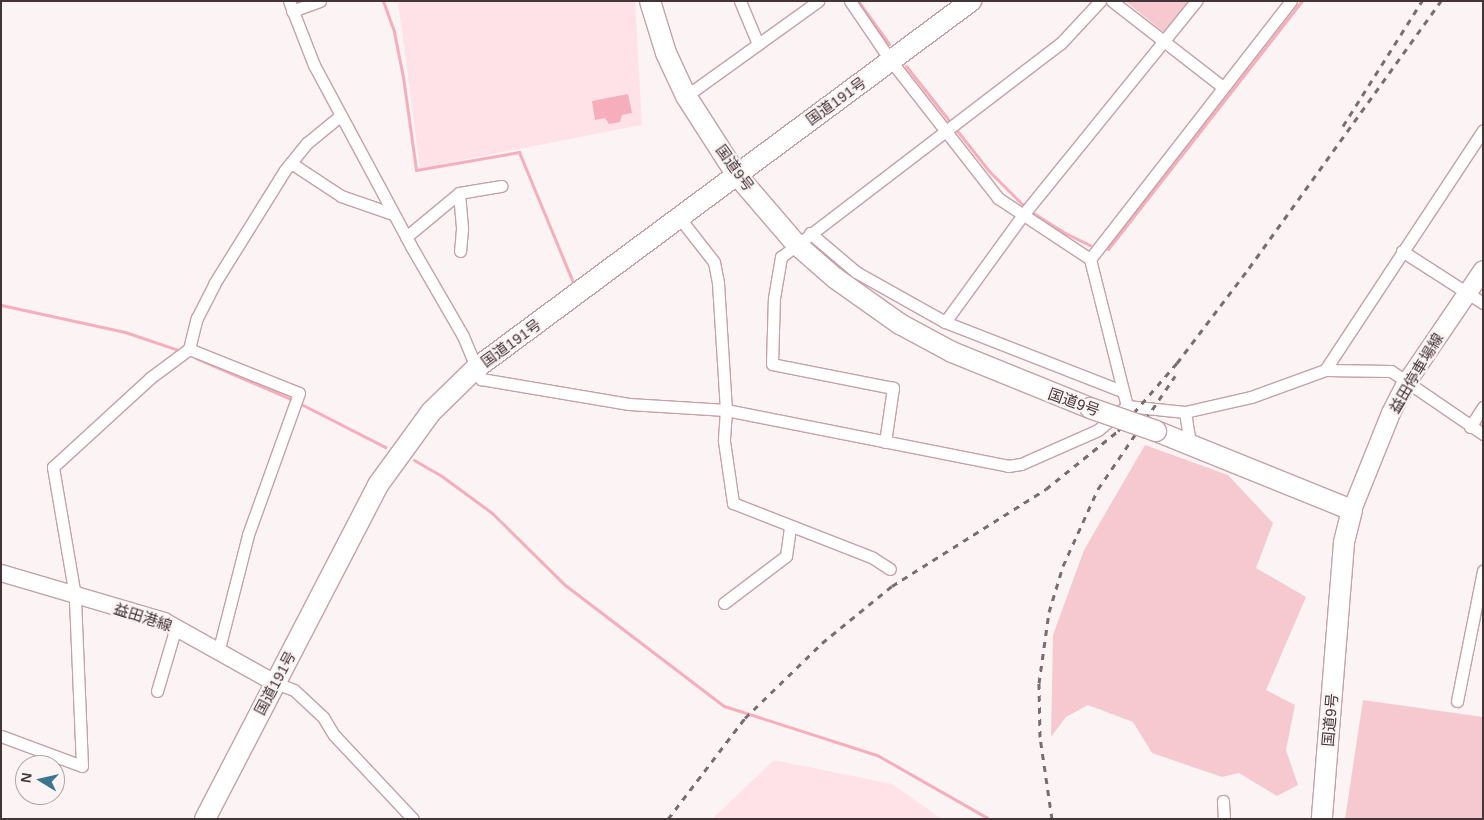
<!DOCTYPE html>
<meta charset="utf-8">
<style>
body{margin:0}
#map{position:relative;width:1484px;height:820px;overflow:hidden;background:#fbf3f4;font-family:Helvetica,"Noto Sans JP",sans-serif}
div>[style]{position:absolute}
.built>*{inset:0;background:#ffe2e7}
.green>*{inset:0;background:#f6c9d1}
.water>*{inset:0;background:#f6aebc}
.stream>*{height:3px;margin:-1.5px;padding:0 1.5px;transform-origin:1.5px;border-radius:1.5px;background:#f6aebc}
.roads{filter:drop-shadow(1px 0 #c6a1a7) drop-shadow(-1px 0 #c6a1a7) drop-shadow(0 1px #c6a1a7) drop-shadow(0 -1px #c6a1a7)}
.street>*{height:11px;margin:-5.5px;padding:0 5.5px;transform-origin:5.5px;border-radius:5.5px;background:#fff}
.secondary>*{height:16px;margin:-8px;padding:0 8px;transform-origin:8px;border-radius:8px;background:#fff}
.primary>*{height:18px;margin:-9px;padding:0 9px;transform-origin:9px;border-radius:9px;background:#fff}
.highway>*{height:20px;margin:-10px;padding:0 10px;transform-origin:10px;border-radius:10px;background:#fff}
.rail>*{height:3px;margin-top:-1.5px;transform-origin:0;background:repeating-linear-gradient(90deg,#7a6d6f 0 6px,transparent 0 12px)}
.bridges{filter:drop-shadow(1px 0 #c6a1a7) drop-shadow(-1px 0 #c6a1a7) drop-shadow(0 1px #c6a1a7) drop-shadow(0 -1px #c6a1a7)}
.highway-bridge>*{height:20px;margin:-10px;padding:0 10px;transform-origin:10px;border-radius:10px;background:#fff}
span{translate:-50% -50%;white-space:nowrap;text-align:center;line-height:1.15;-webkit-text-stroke:4.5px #fbf3f4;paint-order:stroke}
.street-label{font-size:15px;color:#433437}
.frame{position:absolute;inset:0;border:2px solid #433437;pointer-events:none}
.north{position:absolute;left:15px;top:755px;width:50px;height:50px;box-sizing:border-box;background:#fbf3f4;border:1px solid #b1a7a8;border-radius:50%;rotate:279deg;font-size:14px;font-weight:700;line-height:20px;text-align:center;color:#433437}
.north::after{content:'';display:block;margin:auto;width:18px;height:22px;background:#3c758f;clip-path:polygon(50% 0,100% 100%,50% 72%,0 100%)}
</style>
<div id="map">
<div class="built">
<div style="clip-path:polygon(398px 1px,635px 1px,642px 125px,420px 168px)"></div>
<div style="clip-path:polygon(774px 760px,892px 784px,942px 819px,712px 819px)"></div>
</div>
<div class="green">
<div style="clip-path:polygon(1125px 1px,1193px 1px,1167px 35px)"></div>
<div style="clip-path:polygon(1145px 445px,1228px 475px,1273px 523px,1256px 568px,1306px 597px,1266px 690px,1295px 705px,1286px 750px,1298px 785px,1277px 796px,1239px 773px,1222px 777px,1152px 753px,1133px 722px,1088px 705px,1066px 717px,1051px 737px,1053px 635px,1084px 550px)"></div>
<div style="clip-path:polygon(1363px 700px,1483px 717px,1483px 819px,1345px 819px)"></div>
</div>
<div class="water">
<div style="clip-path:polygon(628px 94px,632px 113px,622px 115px,620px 122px,609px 124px,605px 118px,595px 120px,592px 101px)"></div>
</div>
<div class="stream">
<div style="left:383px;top:1px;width:33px;rotate:70deg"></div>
<div style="left:394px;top:32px;width:46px;rotate:78.7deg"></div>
<div style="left:403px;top:77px;width:94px;rotate:82deg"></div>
<div style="left:416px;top:170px;width:105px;rotate:-9.9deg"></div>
<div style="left:519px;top:152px;width:139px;rotate:67.5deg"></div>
<div style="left:858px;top:1px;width:53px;rotate:54.2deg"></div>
<div style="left:906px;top:66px;width:73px;rotate:51.7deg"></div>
<div style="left:955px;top:128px;width:55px;rotate:51.7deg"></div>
<div style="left:989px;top:171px;width:51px;rotate:45deg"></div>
<div style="left:1030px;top:211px;width:41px;rotate:32.2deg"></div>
<div style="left:1065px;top:233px;width:28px;rotate:26deg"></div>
<div style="left:1108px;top:249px;width:315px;rotate:-52deg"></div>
<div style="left:1px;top:305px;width:127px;rotate:12.3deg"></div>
<div style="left:125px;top:332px;width:59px;rotate:18.7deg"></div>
<div style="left:196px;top:358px;width:106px;rotate:23.4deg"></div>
<div style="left:299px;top:403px;width:97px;rotate:27.1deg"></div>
<div style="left:414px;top:460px;width:34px;rotate:30deg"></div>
<div style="left:443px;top:477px;width:61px;rotate:36.3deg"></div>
<div style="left:492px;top:513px;width:103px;rotate:44.6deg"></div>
<div style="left:565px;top:585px;width:200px;rotate:37.3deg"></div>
<div style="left:724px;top:706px;width:161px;rotate:17.8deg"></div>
<div style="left:877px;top:755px;width:129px;rotate:29.7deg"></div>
</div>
<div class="roads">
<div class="street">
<div style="left:289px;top:1px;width:69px;rotate:68.7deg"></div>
<div style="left:314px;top:65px;width:205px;rotate:61.8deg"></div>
<div style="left:411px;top:246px;width:104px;rotate:60deg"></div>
<div style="left:463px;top:336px;width:47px;rotate:67.3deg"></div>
<div style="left:481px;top:379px;width:150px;rotate:9.6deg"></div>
<div style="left:629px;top:404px;width:97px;rotate:3.5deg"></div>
<div style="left:726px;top:410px;width:288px;rotate:11.2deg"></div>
<div style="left:1008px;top:466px;width:13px;rotate:-9deg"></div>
<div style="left:1021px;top:464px;width:84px;rotate:-23.8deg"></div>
<div style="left:1098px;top:430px;width:38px;rotate:-40deg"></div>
<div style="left:740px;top:1px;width:47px;rotate:67.3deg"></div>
<div style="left:850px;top:1px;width:73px;rotate:55.7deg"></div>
<div style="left:891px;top:61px;width:174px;rotate:52deg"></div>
<div style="left:998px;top:198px;width:110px;rotate:33.5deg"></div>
<div style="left:1090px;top:259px;width:152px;rotate:75.9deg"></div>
<div style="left:1127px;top:406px;width:58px;rotate:5.9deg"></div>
<div style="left:1185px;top:412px;width:68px;rotate:-12.8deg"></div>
<div style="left:1251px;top:397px;width:79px;rotate:-20deg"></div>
<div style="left:1325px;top:370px;width:66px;rotate:0.9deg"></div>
<div style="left:1391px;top:371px;width:112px;rotate:34.4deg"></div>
<div style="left:1112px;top:1px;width:140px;rotate:37.8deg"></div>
<div style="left:292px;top:11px;width:30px;rotate:-20deg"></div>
<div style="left:686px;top:96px;width:163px;rotate:-35.7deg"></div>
<div style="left:291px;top:163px;width:60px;rotate:33.4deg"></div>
<div style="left:341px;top:196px;width:55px;rotate:19.1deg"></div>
<div style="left:459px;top:193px;width:36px;rotate:85deg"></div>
<div style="left:462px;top:229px;width:22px;rotate:95deg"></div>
<div style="left:678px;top:216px;width:58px;rotate:52deg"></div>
<div style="left:714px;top:262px;width:21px;rotate:79deg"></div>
<div style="left:718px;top:283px;width:127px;rotate:86.4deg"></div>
<div style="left:726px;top:410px;width:31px;rotate:94deg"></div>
<div style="left:724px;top:441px;width:63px;rotate:81.7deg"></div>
<div style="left:733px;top:503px;width:150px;rotate:21.4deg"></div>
<div style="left:873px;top:558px;width:20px;rotate:33deg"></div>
<div style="left:810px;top:233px;width:60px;rotate:40.3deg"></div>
<div style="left:856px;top:272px;width:102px;rotate:29.3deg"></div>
<div style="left:945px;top:322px;width:190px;rotate:21.3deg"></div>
<div style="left:406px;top:237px;width:69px;rotate:-39.7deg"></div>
<div style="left:459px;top:193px;width:43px;rotate:-9.5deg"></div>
<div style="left:1402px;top:251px;width:96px;rotate:32.7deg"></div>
<div style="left:1090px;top:259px;width:327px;rotate:-52.1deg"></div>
<div style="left:945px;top:322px;width:131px;rotate:-54deg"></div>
<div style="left:1022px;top:216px;width:277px;rotate:-51deg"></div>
<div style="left:189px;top:349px;width:118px;rotate:21.8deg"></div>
<div style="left:299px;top:393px;width:151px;rotate:109.8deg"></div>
<div style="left:248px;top:535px;width:118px;rotate:104.3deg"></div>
<div style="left:1325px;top:370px;width:287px;rotate:-56.6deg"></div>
<div style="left:1185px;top:412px;width:32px;rotate:81deg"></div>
<div style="left:1470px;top:427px;width:24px;rotate:-57deg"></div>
<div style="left:885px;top:442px;width:55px;rotate:-81.6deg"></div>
<div style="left:893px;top:388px;width:123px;rotate:-168.8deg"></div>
<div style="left:772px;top:364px;width:66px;rotate:-88.3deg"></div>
<div style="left:774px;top:298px;width:42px;rotate:-80.3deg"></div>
<div style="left:781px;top:257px;width:352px;rotate:-37.4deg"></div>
<div style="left:1061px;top:43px;width:57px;rotate:-47.1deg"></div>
<div style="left:724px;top:603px;width:78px;rotate:-37.2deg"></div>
<div style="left:786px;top:556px;width:30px;rotate:-82deg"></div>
<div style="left:275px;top:683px;width:20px;rotate:20deg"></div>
<div style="left:294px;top:690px;width:40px;rotate:43deg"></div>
<div style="left:323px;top:717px;width:21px;rotate:59deg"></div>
<div style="left:334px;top:735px;width:115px;rotate:46.8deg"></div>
<div style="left:157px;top:691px;width:67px;rotate:-73.5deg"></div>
<div style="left:1457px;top:701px;width:133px;rotate:-78.7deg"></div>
<div style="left:1px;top:736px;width:86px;rotate:20.3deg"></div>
<div style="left:82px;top:766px;width:170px;rotate:-92.4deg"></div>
<div style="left:75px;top:596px;width:131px;rotate:-99.7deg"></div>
<div style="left:53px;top:467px;width:132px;rotate:-42.5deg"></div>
<div style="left:150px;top:378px;width:49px;rotate:-36.6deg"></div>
<div style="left:189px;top:349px;width:32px;rotate:-76deg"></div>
<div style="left:197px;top:318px;width:38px;rotate:-63deg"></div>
<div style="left:214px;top:284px;width:134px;rotate:-58.1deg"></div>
<div style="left:285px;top:170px;width:35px;rotate:-51deg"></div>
<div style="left:307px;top:143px;width:43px;rotate:-39.3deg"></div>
<div style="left:1223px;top:801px;width:18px;rotate:87deg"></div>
</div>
<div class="secondary">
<div style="left:1px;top:573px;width:170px;rotate:16.4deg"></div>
<div style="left:164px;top:621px;width:127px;rotate:29.2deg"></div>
</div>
<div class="primary">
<div style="left:1352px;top:510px;width:105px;rotate:-68.1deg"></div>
<div style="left:1391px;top:413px;width:35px;rotate:-63deg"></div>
<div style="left:1407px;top:382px;width:135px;rotate:-55.8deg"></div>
</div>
<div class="highway">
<div style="left:650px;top:1px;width:54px;rotate:72.9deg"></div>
<div style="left:666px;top:53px;width:47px;rotate:65.1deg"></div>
<div style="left:686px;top:96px;width:93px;rotate:57.3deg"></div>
<div style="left:736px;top:174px;width:92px;rotate:49.4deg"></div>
<div style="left:796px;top:244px;width:52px;rotate:41.1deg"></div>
<div style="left:835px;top:278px;width:80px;rotate:35.3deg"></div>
<div style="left:900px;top:324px;width:59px;rotate:28.3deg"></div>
<div style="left:952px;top:352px;width:149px;rotate:22.1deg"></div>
<div style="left:1156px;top:431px;width:211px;rotate:22deg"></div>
<div style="left:1352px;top:510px;width:34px;rotate:104deg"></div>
<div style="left:1344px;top:543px;width:277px;rotate:94.6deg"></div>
<div style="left:205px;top:819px;width:376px;rotate:-62.6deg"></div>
<div style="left:378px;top:485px;width:90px;rotate:-54deg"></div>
<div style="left:431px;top:412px;width:62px;rotate:-44.3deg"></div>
<div style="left:475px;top:369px;width:618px;rotate:-36.57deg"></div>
</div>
</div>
<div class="rail">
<div style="left:1343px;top:126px;width:148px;rotate:-57.7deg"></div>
<div style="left:668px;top:819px;width:127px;rotate:-52.7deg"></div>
<div style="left:745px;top:718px;width:107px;rotate:-44.2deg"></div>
<div style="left:822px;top:643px;width:90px;rotate:-39.2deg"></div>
<div style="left:892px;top:586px;width:182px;rotate:-32.2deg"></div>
<div style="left:1046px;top:489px;width:92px;rotate:-38.9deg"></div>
<div style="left:1118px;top:431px;width:90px;rotate:-49.1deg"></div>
<div style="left:1177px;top:363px;width:119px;rotate:-52.8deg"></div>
<div style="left:1249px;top:268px;width:329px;rotate:-54.3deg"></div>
<div style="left:1052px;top:819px;width:83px;rotate:-98.3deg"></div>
<div style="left:1040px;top:737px;width:54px;rotate:-91.1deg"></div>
<div style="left:1039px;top:683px;width:72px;rotate:-82deg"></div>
<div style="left:1049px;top:612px;width:48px;rotate:-73.1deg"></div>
<div style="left:1063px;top:566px;width:85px;rotate:-65.6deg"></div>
<div style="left:1098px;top:489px;width:137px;rotate:-55.7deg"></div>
</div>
<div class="bridges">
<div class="highway-bridge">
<div style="left:1090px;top:408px;width:70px;rotate:19.2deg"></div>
</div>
</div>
<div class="street-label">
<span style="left:836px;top:101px;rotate:-36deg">国道191号</span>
<span style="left:735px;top:168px;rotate:54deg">国道9号</span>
<span style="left:511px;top:343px;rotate:-36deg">国道191号</span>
<span style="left:1416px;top:373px;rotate:-59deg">益田停車場線</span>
<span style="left:1074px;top:402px;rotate:20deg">国道9号</span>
<span style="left:143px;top:617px;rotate:18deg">益田港線</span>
<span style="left:275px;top:683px;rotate:-62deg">国道191号</span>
<span style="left:1330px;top:720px;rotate:-85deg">国道9号</span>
</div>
<div class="frame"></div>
<div class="north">N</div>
</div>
